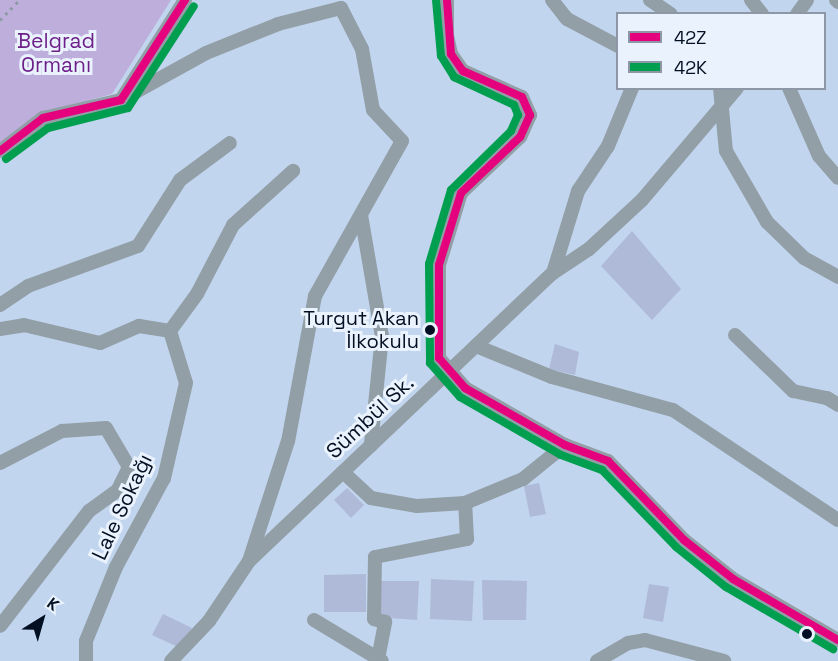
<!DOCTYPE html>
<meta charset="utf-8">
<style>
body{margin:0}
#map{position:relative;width:838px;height:661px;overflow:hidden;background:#c2d5ee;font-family:"Space Grotesk",sans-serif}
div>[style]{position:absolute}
.green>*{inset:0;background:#bdaedb}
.building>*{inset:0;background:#aebad7}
.path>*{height:3px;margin-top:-1.5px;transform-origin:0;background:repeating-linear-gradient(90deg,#8e9ba6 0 3px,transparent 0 7.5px)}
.street>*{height:14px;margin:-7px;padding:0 7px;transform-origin:7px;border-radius:7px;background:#929fa7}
.bus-1>*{height:8px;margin:-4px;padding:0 4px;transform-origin:4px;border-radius:4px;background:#e5007d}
.bus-2>*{height:8px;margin:-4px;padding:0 4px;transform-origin:4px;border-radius:4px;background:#009e4f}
.dots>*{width:16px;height:16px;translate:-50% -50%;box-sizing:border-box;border:3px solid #e9f2fd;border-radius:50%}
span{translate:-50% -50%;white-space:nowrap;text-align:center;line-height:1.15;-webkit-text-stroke:6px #e9f2fd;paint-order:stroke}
.bus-label{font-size:20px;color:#030f22}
.right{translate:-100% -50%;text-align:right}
.park-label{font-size:21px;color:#6e2089}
.street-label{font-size:21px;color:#030f22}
.legend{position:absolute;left:616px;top:12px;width:210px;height:78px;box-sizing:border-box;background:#e9f2fd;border:2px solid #8d97a5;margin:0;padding:8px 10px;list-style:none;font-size:18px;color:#030f22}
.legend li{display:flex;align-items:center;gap:12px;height:30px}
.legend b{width:30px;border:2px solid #8d97a5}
.north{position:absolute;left:12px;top:589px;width:60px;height:60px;-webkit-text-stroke:4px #e9f2fd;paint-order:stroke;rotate:37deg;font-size:16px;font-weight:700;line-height:24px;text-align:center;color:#030f22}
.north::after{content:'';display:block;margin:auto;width:21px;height:27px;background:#030f22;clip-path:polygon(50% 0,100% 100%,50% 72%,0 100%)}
</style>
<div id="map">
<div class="green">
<div style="clip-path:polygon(0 0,171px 0,112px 94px,41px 113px,0 144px)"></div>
</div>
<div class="building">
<div style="clip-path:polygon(632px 231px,681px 289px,652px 320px,601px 266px)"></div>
<div style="clip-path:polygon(555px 344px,579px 352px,575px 375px,549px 369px)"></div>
<div style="clip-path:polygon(539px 483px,546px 514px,530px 517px,524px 486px)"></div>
<div style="clip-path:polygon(347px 488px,364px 505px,351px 518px,334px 500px)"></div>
<div style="clip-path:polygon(366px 574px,366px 612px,324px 612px,324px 575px)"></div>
<div style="clip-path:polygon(431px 579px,474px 581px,472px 621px,430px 619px)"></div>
<div style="clip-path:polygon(482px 580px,527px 581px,526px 620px,483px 620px)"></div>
<div style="clip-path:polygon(376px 581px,419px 581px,417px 620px,376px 617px)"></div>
<div style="clip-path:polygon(649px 584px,669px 587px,663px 622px,643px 618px)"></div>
<div style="clip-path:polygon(163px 614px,192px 628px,180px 648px,152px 635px)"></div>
</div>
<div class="path">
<div style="left:0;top:20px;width:28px;rotate:-46deg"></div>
</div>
<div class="street">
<div style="left:447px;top:0;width:35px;rotate:90deg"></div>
<div style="left:447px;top:35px;width:19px;rotate:78deg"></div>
<div style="left:451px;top:54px;width:21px;rotate:55deg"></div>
<div style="left:463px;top:71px;width:64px;rotate:23.8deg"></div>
<div style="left:522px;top:97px;width:20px;rotate:66deg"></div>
<div style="left:530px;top:115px;width:24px;rotate:114deg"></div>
<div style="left:520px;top:137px;width:81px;rotate:136.5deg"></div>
<div style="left:461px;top:193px;width:75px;rotate:107deg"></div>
<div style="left:439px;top:265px;width:93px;rotate:90deg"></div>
<div style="left:439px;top:358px;width:40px;rotate:49deg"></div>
<div style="left:465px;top:388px;width:115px;rotate:29.7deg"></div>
<div style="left:565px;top:445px;width:46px;rotate:20.4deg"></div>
<div style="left:608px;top:461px;width:110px;rotate:46.1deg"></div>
<div style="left:684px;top:540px;width:63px;rotate:38.5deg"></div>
<div style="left:733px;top:579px;width:121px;rotate:30.2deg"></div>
<div style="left:552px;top:0;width:24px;rotate:52deg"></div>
<div style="left:567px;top:19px;width:58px;rotate:27.9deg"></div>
<div style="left:650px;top:0;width:25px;rotate:34deg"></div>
<div style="left:751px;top:0;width:18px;rotate:52deg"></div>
<div style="left:836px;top:0;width:3px;rotate:45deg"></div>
<div style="left:797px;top:14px;width:17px;rotate:-54deg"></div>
<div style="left:720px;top:88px;width:63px;rotate:84.6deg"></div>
<div style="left:726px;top:151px;width:82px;rotate:60deg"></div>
<div style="left:767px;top:222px;width:52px;rotate:44.2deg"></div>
<div style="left:804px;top:258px;width:39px;rotate:29deg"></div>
<div style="left:789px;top:88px;width:74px;rotate:66.2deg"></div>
<div style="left:819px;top:156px;width:29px;rotate:49deg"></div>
<div style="left:121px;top:100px;width:97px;rotate:-28.9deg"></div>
<div style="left:206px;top:53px;width:78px;rotate:-21.9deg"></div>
<div style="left:278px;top:24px;width:65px;rotate:-14.3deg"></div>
<div style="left:341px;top:8px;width:46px;rotate:62.9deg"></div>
<div style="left:362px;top:49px;width:62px;rotate:79.8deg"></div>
<div style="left:373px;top:110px;width:42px;rotate:46.9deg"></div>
<div style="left:402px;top:141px;width:178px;rotate:119.3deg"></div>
<div style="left:315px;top:296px;width:147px;rotate:100.5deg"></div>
<div style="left:288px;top:441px;width:126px;rotate:108deg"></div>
<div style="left:0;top:151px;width:54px;rotate:-37.5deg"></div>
<div style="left:43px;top:118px;width:80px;rotate:-13deg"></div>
<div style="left:121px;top:100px;width:119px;rotate:-57.4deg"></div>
<div style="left:361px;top:215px;width:123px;rotate:80.2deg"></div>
<div style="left:382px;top:336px;width:110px;rotate:95.8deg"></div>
<div style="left:553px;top:273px;width:86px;rotate:-73deg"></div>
<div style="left:578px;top:191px;width:54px;rotate:-56.3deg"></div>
<div style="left:608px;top:146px;width:63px;rotate:-67.5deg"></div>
<div style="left:0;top:305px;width:34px;rotate:-34deg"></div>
<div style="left:28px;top:286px;width:117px;rotate:-20deg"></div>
<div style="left:138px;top:246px;width:78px;rotate:-57.5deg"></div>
<div style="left:180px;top:180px;width:62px;rotate:-36.5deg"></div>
<div style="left:0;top:329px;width:24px;rotate:-9deg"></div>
<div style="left:24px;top:325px;width:78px;rotate:13.3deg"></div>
<div style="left:100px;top:343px;width:43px;rotate:-23.6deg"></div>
<div style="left:139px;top:326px;width:31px;rotate:9deg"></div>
<div style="left:170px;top:331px;width:54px;rotate:72.9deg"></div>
<div style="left:186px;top:383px;width:98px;rotate:103deg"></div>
<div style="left:164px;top:478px;width:101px;rotate:118.3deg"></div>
<div style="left:116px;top:567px;width:80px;rotate:112.1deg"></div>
<div style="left:86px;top:641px;width:20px;rotate:90deg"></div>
<div style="left:170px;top:331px;width:46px;rotate:-53.9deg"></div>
<div style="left:197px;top:294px;width:78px;rotate:-62.4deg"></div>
<div style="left:233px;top:225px;width:81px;rotate:-42deg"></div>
<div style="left:735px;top:335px;width:81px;rotate:44deg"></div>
<div style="left:793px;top:391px;width:35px;rotate:12deg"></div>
<div style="left:827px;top:398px;width:13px;rotate:32deg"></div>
<div style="left:476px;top:346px;width:82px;rotate:22.2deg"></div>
<div style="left:552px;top:377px;width:125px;rotate:15.3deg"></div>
<div style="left:673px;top:410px;width:198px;rotate:33.7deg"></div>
<div style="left:0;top:463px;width:70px;rotate:-27.3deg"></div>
<div style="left:62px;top:431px;width:44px;rotate:-3.9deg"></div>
<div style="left:106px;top:428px;width:45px;rotate:59.5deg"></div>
<div style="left:129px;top:467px;width:25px;rotate:116deg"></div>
<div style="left:118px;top:490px;width:36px;rotate:144deg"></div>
<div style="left:89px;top:511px;width:145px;rotate:127.7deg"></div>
<div style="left:343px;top:472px;width:38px;rotate:43deg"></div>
<div style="left:371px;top:498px;width:47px;rotate:9.9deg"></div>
<div style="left:417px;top:506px;width:48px;rotate:-3.6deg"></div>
<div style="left:465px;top:503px;width:63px;rotate:-22.5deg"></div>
<div style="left:523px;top:479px;width:54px;rotate:-39deg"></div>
<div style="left:314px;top:620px;width:79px;rotate:31.1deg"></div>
<div style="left:378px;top:659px;width:38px;rotate:-79deg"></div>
<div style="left:385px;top:622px;width:11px;rotate:-165deg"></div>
<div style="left:374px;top:619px;width:62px;rotate:-89.1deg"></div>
<div style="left:375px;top:557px;width:94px;rotate:-11.1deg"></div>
<div style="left:467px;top:539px;width:36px;rotate:-93deg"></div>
<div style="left:171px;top:661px;width:55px;rotate:-46.5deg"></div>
<div style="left:209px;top:621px;width:72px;rotate:-56.3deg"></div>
<div style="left:249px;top:561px;width:419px;rotate:-43.5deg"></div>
<div style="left:553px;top:273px;width:43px;rotate:-33.7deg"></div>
<div style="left:589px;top:249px;width:72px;rotate:-42.8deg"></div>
<div style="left:642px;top:200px;width:147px;rotate:-49.7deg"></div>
<div style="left:597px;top:661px;width:36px;rotate:-30deg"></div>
<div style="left:628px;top:643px;width:17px;rotate:-10deg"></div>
<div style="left:645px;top:640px;width:82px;rotate:14.9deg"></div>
</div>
<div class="bus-1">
<div style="left:447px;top:0;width:54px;rotate:85.8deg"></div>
<div style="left:451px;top:54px;width:21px;rotate:55deg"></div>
<div style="left:463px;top:71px;width:64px;rotate:23.8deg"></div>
<div style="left:522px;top:97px;width:20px;rotate:66deg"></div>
<div style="left:530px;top:115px;width:24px;rotate:114deg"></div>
<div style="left:520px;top:137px;width:81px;rotate:136.5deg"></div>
<div style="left:461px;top:193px;width:75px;rotate:107deg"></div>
<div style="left:439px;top:265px;width:93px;rotate:90deg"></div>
<div style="left:439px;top:358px;width:40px;rotate:49deg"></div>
<div style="left:465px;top:388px;width:115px;rotate:29.7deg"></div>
<div style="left:565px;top:445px;width:46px;rotate:20.4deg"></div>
<div style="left:608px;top:461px;width:110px;rotate:46.1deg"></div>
<div style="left:684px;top:540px;width:63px;rotate:38.5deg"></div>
<div style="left:733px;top:579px;width:121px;rotate:30.2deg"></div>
<div style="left:0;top:151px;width:54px;rotate:-37.5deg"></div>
<div style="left:43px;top:118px;width:80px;rotate:-13deg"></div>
<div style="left:121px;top:100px;width:119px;rotate:-57.4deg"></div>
</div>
<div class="bus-2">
<div style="left:436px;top:0;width:56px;rotate:84.9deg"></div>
<div style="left:441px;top:56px;width:25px;rotate:58deg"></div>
<div style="left:454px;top:77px;width:66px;rotate:25deg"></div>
<div style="left:514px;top:105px;width:11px;rotate:68deg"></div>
<div style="left:518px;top:115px;width:17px;rotate:114deg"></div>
<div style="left:511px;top:131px;width:84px;rotate:135.5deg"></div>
<div style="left:451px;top:190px;width:77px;rotate:106.6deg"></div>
<div style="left:429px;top:264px;width:99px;rotate:89.4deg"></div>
<div style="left:430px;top:363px;width:45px;rotate:48.6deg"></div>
<div style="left:460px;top:397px;width:116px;rotate:29.9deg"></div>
<div style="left:561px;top:455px;width:44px;rotate:20.1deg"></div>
<div style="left:602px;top:470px;width:107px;rotate:46.1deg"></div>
<div style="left:676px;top:547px;width:64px;rotate:38.7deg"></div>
<div style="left:726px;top:587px;width:124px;rotate:30.1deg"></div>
<div style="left:6px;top:159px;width:52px;rotate:-36.4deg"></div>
<div style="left:48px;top:128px;width:82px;rotate:-14deg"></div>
<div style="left:128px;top:108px;width:121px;rotate:-57.1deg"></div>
</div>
<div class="dots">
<div style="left:430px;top:330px;background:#030f22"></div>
<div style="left:807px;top:634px;background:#030f22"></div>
</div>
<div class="bus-label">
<span class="right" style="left:419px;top:330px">Turgut Akan<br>İlkokulu</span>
</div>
<div class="park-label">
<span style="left:56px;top:53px">Belgrad<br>Ormanı</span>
</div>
<div class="street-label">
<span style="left:370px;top:417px;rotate:-43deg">Sümbül Sk.</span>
<span style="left:122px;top:507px;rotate:-65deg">Lale Sokağı</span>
</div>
<ul class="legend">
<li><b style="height:8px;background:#e5007d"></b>42Z</li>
<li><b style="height:8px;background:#009e4f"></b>42K</li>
</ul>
<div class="north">K</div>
</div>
